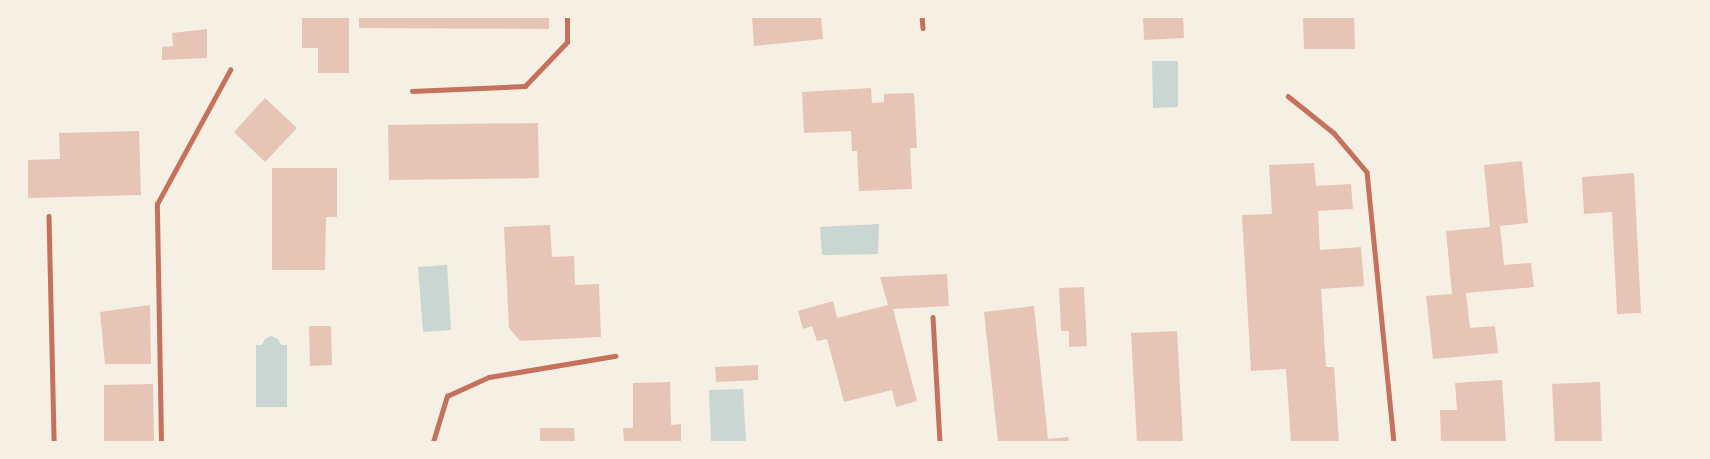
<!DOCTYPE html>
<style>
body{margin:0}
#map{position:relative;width:1710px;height:459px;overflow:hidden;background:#f6efe4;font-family:"Work Sans",sans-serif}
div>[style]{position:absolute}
.water>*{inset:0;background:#c9d6d2}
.building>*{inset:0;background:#e6c5b7}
.service>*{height:4.5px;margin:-2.25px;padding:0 2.25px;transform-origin:2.25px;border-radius:2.25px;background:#c5725c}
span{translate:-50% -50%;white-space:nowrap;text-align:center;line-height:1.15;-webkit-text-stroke:6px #f6efe4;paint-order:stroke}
.frame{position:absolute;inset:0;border:18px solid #f6efe4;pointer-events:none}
</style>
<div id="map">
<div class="water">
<div style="clip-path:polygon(1152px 61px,1178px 61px,1178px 107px,1153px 108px)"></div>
<div style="clip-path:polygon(879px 224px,878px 254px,822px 255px,820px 227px)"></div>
<div style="clip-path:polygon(447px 265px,451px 330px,423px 332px,418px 267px)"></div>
<div style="clip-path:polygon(271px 336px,278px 339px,281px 345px,287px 345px,287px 407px,256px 407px,256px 345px,262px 345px,265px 339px)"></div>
<div style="clip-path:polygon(743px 389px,746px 442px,711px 442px,709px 390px)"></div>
</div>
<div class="building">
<div style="clip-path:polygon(302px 16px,349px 16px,349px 73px,318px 73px,318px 48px,302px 48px)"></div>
<div style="clip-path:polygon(359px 16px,549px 16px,549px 29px,359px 28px)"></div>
<div style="clip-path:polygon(752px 16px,821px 16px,823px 39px,754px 46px)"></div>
<div style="clip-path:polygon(1143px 16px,1183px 16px,1184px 38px,1144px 40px)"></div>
<div style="clip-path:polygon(1303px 16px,1354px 16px,1355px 49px,1304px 49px)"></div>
<div style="clip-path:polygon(207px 29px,207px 58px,162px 60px,162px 47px,173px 46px,172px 33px)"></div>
<div style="clip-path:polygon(871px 88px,872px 103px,884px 102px,884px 94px,914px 93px,917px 148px,910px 148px,912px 189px,859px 191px,857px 151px,852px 151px,851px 131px,804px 133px,802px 92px)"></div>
<div style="clip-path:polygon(265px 98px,297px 128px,265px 162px,234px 132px)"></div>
<div style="clip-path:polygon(538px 123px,539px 178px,389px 180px,388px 125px)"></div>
<div style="clip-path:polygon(139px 131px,141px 195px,28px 198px,28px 160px,60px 159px,59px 133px)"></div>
<div style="clip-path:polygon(1522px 161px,1528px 223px,1500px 226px,1504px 265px,1531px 263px,1534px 287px,1466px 293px,1470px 328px,1495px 326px,1498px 353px,1433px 359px,1426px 296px,1452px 294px,1446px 231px,1490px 227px,1484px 165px)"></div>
<div style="clip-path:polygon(1314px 163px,1316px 186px,1351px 184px,1353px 209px,1318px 211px,1320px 250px,1361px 247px,1364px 286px,1321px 289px,1326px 367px,1334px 367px,1339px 442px,1291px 442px,1286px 369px,1251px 371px,1242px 215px,1272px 214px,1269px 165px)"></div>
<div style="clip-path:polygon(272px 168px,337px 168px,337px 217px,326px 217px,325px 270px,272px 270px)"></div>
<div style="clip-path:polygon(1634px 173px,1641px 313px,1617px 314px,1612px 212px,1584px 214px,1582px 177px)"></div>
<div style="clip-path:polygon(550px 225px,552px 257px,574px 256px,575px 285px,599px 284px,601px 337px,520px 341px,509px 328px,504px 227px)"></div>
<div style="clip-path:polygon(947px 274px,949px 306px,893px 309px,917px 401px,896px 407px,892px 390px,844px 402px,827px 339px,817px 341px,812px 326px,803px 329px,798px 311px,833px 301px,837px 318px,888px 305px,880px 277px)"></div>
<div style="clip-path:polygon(1084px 287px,1087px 346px,1069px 347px,1069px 331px,1061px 331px,1059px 288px)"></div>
<div style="clip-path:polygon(150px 305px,151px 364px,105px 364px,100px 312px)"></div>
<div style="clip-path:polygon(1034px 306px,1048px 439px,1068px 437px,1069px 442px,998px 442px,984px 312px)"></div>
<div style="clip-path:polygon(309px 326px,331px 326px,332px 365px,310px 366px)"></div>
<div style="clip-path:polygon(1177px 331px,1183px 442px,1137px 442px,1131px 333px)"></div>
<div style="clip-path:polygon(758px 365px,758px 380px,716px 382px,715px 367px)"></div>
<div style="clip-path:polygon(1502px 380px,1506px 442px,1441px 442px,1440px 410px,1457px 410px,1455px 383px)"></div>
<div style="clip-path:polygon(670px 382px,671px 425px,681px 424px,681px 442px,624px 442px,623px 428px,633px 428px,633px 383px)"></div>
<div style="clip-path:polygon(1600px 382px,1602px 442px,1555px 442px,1552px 384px)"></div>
<div style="clip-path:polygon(153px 384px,154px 442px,104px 442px,104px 385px)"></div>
<div style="clip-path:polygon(540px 428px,574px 428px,575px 442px,540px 442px)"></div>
</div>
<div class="service">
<div style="left:922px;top:16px;width:12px;rotate:85deg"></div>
<div style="left:412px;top:91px;width:113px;rotate:-2.5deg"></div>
<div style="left:525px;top:86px;width:61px;rotate:-46.3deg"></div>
<div style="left:567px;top:42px;width:26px;rotate:-90deg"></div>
<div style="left:1288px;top:96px;width:59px;rotate:38.8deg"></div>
<div style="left:1334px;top:133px;width:51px;rotate:49.8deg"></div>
<div style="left:1367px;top:172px;width:271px;rotate:84.3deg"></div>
<div style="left:49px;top:216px;width:226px;rotate:88.7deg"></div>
<div style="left:933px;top:317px;width:125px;rotate:86.8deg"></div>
<div style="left:161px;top:442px;width:238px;rotate:-91deg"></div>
<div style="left:157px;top:204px;width:153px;rotate:-61.4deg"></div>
<div style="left:433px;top:442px;width:48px;rotate:-73.1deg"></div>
<div style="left:447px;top:396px;width:46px;rotate:-24.3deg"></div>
<div style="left:489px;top:377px;width:128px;rotate:-9.5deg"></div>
</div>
<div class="frame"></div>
</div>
